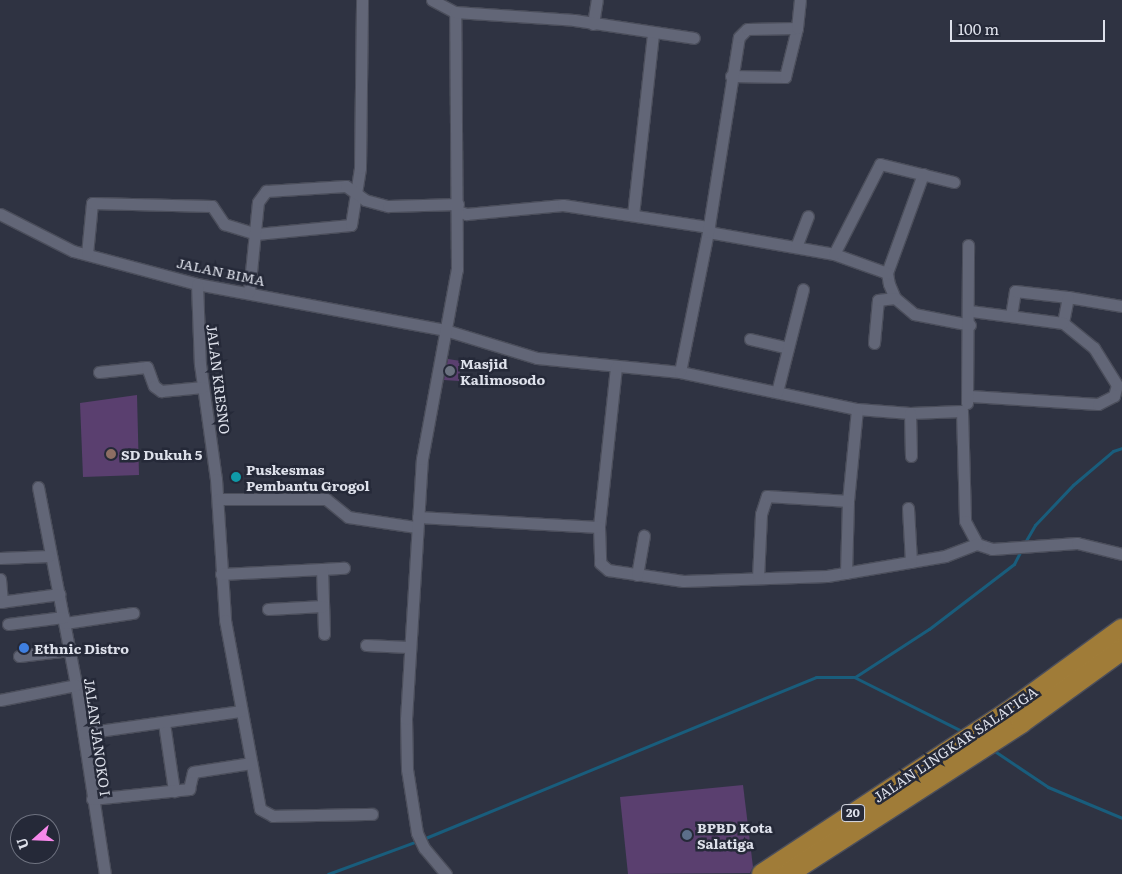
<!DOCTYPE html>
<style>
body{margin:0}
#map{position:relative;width:1122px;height:874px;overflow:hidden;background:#2f3342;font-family:Literata,serif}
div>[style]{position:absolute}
.stream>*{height:3px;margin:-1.5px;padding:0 1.5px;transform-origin:1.5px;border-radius:1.5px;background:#195d7c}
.building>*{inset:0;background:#5a3f6f}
.roads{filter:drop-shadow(1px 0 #4b4e5b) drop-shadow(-1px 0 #4b4e5b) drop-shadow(0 1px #4b4e5b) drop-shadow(0 -1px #4b4e5b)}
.minor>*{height:11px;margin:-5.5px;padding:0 5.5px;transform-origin:5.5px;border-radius:5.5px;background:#626677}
.trunk>*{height:20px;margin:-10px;padding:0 10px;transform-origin:10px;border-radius:10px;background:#a07c38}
.dots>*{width:14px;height:14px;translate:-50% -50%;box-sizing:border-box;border:2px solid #252938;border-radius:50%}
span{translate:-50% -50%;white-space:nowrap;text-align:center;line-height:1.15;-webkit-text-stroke:5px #252938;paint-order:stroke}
.shield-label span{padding:1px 4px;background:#252938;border:1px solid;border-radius:4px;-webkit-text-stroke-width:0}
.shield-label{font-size:12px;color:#dee1eb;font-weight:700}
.street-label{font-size:14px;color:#dee1eb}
.poi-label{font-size:14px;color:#dee1eb;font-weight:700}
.left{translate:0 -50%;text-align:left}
.north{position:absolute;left:10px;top:814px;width:50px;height:50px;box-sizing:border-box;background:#252938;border:1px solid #6f7380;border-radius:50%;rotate:250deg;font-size:14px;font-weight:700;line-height:20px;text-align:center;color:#dee1eb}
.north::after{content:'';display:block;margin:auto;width:18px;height:22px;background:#f788eb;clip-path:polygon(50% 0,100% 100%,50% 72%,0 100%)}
.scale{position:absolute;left:950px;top:20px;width:155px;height:22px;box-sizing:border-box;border:2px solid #dee1eb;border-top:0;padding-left:6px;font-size:15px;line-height:18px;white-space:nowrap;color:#dee1eb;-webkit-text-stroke:4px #252938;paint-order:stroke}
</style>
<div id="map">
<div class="stream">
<div style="left:1024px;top:544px;width:22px;rotate:-60deg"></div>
<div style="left:1035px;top:525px;width:55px;rotate:-46.5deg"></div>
<div style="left:1073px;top:485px;width:52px;rotate:-40.4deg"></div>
<div style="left:1113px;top:451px;width:9px;rotate:-18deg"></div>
<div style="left:855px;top:677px;width:88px;rotate:-33deg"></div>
<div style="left:929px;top:629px;width:107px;rotate:-37.4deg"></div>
<div style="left:1014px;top:564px;width:16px;rotate:-63deg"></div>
<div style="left:993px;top:750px;width:66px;rotate:33.9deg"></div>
<div style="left:1048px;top:787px;width:80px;rotate:22.7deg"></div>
<div style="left:423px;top:839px;width:425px;rotate:-22.4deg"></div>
<div style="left:816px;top:677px;width:38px"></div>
<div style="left:854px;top:677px;width:123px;rotate:26.6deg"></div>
<div style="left:328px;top:874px;width:95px;rotate:-20.3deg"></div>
</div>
<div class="building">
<div style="clip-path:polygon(448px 359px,461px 361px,459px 381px,444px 380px)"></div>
<div style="clip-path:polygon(137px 395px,139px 475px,83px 477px,80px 403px)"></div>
<div style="clip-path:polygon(743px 785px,753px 867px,750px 873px,628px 874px,620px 797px)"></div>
</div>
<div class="roads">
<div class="minor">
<div style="left:432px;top:0;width:26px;rotate:28deg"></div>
<div style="left:593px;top:24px;width:24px;rotate:-81deg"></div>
<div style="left:731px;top:76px;width:54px;rotate:1.1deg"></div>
<div style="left:785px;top:77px;width:50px;rotate:-76.2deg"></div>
<div style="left:923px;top:174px;width:105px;rotate:110deg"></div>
<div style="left:887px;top:273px;width:11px;rotate:80deg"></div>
<div style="left:889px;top:284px;width:15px;rotate:67deg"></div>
<div style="left:895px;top:298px;width:25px;rotate:40deg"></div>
<div style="left:914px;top:314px;width:57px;rotate:11.1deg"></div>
<div style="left:458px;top:211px;width:9px;rotate:21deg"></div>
<div style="left:466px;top:214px;width:97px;rotate:-5.3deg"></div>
<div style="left:563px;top:205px;width:148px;rotate:8.6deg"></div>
<div style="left:0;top:214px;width:82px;rotate:26.9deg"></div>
<div style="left:73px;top:251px;width:128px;rotate:14.9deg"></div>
<div style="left:197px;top:284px;width:252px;rotate:10.5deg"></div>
<div style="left:445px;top:330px;width:96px;rotate:16.9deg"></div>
<div style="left:537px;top:358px;width:144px;rotate:5.6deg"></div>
<div style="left:680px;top:372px;width:181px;rotate:11.8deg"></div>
<div style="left:857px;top:409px;width:53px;rotate:4.3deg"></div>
<div style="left:910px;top:413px;width:52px;rotate:-2.2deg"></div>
<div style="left:962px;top:411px;width:110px;rotate:88.4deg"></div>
<div style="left:965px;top:521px;width:26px;rotate:62deg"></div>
<div style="left:977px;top:544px;width:16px;rotate:18deg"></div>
<div style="left:992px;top:549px;width:85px;rotate:-4deg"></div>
<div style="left:1077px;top:543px;width:46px;rotate:13.7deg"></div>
<div style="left:633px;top:215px;width:183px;rotate:-83.7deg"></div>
<div style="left:708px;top:232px;width:128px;rotate:9.9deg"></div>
<div style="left:834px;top:254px;width:56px;rotate:19.7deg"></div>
<div style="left:796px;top:247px;width:33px;rotate:-69deg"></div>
<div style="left:87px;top:254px;width:51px;rotate:-84.4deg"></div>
<div style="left:92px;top:203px;width:120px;rotate:1.4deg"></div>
<div style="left:212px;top:206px;width:22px;rotate:56deg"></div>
<div style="left:224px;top:224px;width:34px;rotate:17deg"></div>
<div style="left:256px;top:234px;width:95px;rotate:-5.4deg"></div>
<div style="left:351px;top:225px;width:58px;rotate:-81deg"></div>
<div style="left:360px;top:168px;width:168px;rotate:-89.3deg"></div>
<div style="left:834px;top:254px;width:101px;rotate:-62.9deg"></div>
<div style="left:880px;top:164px;width:76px;rotate:13.7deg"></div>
<div style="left:197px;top:284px;width:80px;rotate:87.9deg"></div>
<div style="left:200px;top:364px;width:116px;rotate:82.1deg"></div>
<div style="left:216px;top:479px;width:141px;rotate:86.3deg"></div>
<div style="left:225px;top:620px;width:192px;rotate:79.5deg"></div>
<div style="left:260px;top:809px;width:15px;rotate:28deg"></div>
<div style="left:273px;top:816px;width:99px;rotate:-1.2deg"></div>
<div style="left:249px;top:292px;width:90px;rotate:-84.3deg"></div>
<div style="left:258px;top:202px;width:14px;rotate:-54deg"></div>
<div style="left:266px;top:191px;width:80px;rotate:-3.6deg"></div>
<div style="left:346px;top:186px;width:24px;rotate:36deg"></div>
<div style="left:365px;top:200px;width:24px;rotate:15deg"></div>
<div style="left:388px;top:206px;width:70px;rotate:-1.6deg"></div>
<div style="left:1068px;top:297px;width:55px;rotate:9.5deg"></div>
<div style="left:1011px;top:316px;width:25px;rotate:-81deg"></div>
<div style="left:1015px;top:291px;width:53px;rotate:6.5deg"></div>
<div style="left:1068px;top:297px;width:26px;rotate:101deg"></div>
<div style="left:750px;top:339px;width:39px;rotate:13deg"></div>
<div style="left:874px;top:343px;width:43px;rotate:-84.7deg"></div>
<div style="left:878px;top:300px;width:17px;rotate:-7deg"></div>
<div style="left:616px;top:367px;width:161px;rotate:96.1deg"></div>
<div style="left:599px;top:527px;width:36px;rotate:88deg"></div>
<div style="left:600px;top:563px;width:11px;rotate:41deg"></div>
<div style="left:608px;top:570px;width:76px;rotate:8.3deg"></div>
<div style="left:683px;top:581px;width:144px;rotate:-2deg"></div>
<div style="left:827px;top:576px;width:120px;rotate:-9.6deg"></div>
<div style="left:945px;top:556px;width:34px;rotate:-21deg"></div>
<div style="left:99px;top:372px;width:48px;rotate:-5.9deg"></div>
<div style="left:147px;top:367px;width:20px;rotate:70deg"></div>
<div style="left:154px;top:386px;width:9px;rotate:36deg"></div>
<div style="left:161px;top:391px;width:42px;rotate:-5.4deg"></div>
<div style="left:680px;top:372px;width:143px;rotate:-78.7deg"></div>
<div style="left:708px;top:232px;width:197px;rotate:-81deg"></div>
<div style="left:739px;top:37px;width:11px;rotate:-45deg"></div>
<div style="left:747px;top:29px;width:50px;rotate:-1.1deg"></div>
<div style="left:797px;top:28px;width:28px;rotate:-84deg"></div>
<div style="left:777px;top:392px;width:106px;rotate:-75.8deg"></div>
<div style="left:970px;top:396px;width:128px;rotate:3.6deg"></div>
<div style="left:1098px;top:404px;width:18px;rotate:-27deg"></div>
<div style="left:1114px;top:396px;width:11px;rotate:-75deg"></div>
<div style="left:1117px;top:385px;width:44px;rotate:-121.9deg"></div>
<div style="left:1094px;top:348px;width:40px;rotate:-141deg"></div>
<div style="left:1063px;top:323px;width:94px;rotate:-172.6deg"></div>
<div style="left:967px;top:403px;width:158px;rotate:-89.6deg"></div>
<div style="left:910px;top:413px;width:43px;rotate:88.7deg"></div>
<div style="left:38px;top:487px;width:202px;rotate:79.1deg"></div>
<div style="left:76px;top:685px;width:191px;rotate:81.3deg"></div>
<div style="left:218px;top:499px;width:108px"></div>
<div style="left:326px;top:499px;width:28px;rotate:39deg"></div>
<div style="left:348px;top:517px;width:69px;rotate:8.4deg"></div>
<div style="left:908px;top:508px;width:54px;rotate:86.8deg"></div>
<div style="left:418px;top:517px;width:181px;rotate:3.2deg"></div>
<div style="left:0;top:558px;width:49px;rotate:-2.3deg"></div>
<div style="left:322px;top:569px;width:22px;rotate:-3deg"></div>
<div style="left:846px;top:573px;width:72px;rotate:-88.4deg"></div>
<div style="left:848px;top:501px;width:92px;rotate:-84.4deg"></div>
<div style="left:221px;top:574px;width:101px;rotate:-2.8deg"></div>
<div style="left:322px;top:569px;width:65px;rotate:88.2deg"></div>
<div style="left:637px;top:575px;width:40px;rotate:-80deg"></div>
<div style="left:758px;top:578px;width:64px;rotate:-87.3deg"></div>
<div style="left:761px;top:514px;width:19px;rotate:-72deg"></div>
<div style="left:767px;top:496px;width:81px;rotate:3.5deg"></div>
<div style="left:0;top:579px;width:23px;rotate:85deg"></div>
<div style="left:0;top:602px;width:60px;rotate:-7.7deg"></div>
<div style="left:268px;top:609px;width:55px;rotate:-3.1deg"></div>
<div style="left:65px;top:623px;width:69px;rotate:-8.4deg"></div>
<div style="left:8px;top:624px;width:56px;rotate:-7.1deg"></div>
<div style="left:366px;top:645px;width:42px;rotate:2.7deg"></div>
<div style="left:19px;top:656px;width:51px;rotate:-6.7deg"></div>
<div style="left:0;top:700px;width:77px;rotate:-11.2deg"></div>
<div style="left:164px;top:723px;width:69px;rotate:81.6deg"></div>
<div style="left:84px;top:733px;width:159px;rotate:-8deg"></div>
<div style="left:92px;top:799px;width:98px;rotate:-5.9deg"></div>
<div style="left:189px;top:789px;width:17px;rotate:-77deg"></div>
<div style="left:193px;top:772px;width:59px;rotate:-8.8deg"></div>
<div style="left:446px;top:874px;width:34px;rotate:-130deg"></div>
<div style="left:424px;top:848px;width:17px;rotate:-115deg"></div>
<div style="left:417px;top:833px;width:65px;rotate:-98.9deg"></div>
<div style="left:407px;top:769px;width:50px;rotate:-91.1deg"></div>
<div style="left:406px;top:719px;width:260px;rotate:-86.5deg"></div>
<div style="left:422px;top:459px;width:193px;rotate:-79.6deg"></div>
<div style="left:457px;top:269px;width:257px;rotate:-90.4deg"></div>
<div style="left:455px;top:12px;width:119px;rotate:3.8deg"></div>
<div style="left:574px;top:20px;width:121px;rotate:8.5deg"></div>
</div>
<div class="trunk">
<div style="left:762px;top:874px;width:295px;rotate:-33.4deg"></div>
<div style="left:1008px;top:712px;width:141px;rotate:-36.1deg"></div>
<div style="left:788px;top:874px;width:278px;rotate:-32.9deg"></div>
<div style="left:1021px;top:723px;width:125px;rotate:-35.9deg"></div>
</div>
</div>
<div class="dots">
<div style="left:450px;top:371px;background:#6b7280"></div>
<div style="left:111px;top:454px;background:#8d6e63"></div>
<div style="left:236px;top:477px;background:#0f9aa8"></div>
<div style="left:24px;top:648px;background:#3f7fe0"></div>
<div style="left:687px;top:835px;background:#5c6f8a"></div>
</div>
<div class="shield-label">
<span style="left:853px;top:813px">20</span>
</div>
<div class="street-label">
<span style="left:221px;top:271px;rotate:12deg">JALAN BIMA</span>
<span style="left:219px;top:379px;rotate:83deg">JALAN KRESNO</span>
<span style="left:98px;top:737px;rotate:82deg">JALAN JANOKO I</span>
<span style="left:955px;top:744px;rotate:-34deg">JALAN LINGKAR SALATIGA</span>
</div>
<div class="poi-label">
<span class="left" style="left:460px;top:371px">Masjid<br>Kalimosodo</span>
<span class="left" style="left:121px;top:454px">SD Dukuh 5</span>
<span class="left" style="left:246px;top:477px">Puskesmas<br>Pembantu Grogol</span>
<span class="left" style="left:34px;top:648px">Ethnic Distro</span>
<span class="left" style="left:697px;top:835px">BPBD Kota<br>Salatiga</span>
</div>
<div class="north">U</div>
<div class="scale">100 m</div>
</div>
